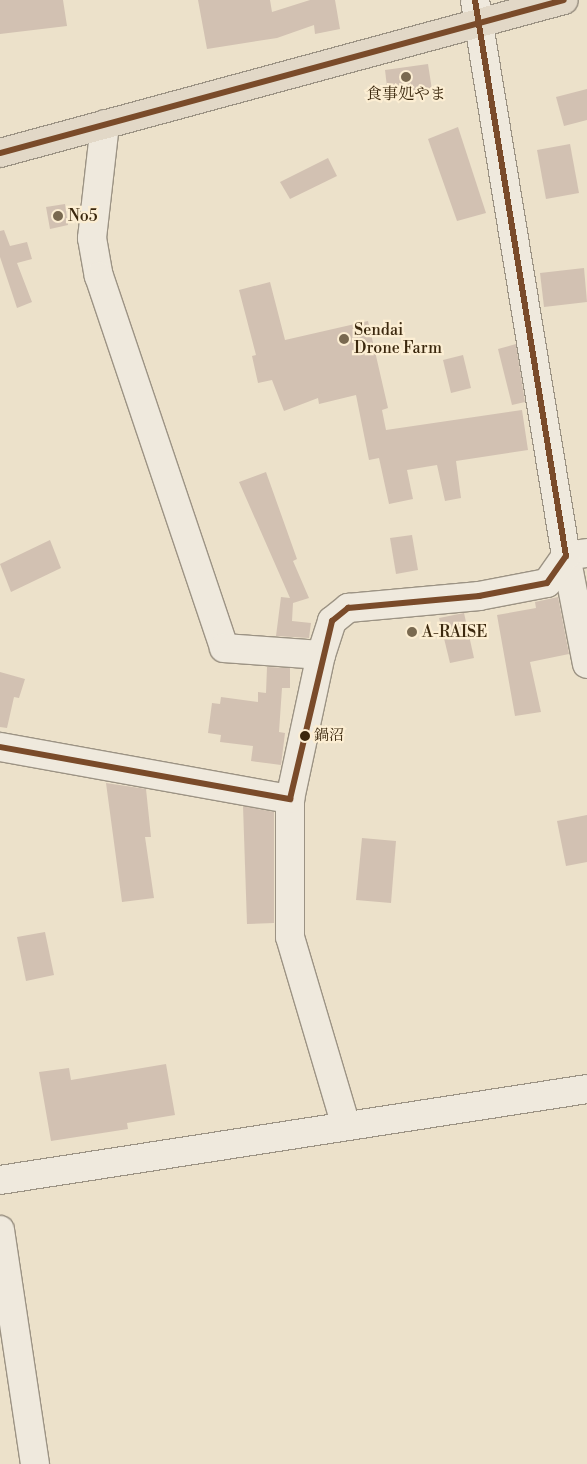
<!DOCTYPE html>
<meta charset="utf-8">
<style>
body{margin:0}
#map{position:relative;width:587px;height:1464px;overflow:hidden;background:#ece1ca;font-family:"Libre Bodoni","Noto Serif JP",serif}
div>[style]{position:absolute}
.building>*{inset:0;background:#d2c1b2}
.roads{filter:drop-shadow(1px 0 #9c9384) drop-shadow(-1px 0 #9c9384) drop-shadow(0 1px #9c9384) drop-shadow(0 -1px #9c9384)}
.minor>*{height:28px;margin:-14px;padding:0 14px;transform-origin:14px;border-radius:14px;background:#efe9dd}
.major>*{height:28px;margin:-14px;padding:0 14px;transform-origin:14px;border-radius:14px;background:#e2d8c7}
.bus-1>*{height:6px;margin:-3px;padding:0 3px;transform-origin:3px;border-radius:3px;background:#7a4b2a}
.dots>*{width:14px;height:14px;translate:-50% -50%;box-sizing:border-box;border:2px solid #fceed3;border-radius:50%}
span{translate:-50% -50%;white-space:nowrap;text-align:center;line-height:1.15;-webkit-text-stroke:4.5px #fceed3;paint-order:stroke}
.bus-label{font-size:15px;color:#3b280e}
.left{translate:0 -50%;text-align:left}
.poi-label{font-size:16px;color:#3b280e}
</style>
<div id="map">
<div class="building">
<div style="clip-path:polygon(0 0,63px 0,67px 26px,0 34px)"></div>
<div style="clip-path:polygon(198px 0,270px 0,272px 12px,310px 0,335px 0,340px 29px,315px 34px,314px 25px,277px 38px,207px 49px)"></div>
<div style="clip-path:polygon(428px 64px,432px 90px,388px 95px,385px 70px)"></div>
<div style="clip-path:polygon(587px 89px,587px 120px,564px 126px,556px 97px)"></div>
<div style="clip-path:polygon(458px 127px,486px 213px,457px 221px,428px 139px)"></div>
<div style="clip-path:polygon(570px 144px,579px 193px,546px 199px,537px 150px)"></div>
<div style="clip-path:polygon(328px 158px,337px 176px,290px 199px,280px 182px)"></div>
<div style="clip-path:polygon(65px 204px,68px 225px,50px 229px,46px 207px)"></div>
<div style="clip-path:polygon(4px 230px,10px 246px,27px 242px,32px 259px,17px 263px,32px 302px,17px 308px,0 257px,0 231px)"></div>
<div style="clip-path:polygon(584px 268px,587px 302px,544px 307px,540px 273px)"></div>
<div style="clip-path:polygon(270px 282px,285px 340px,368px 321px,388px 408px,382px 410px,386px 430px,522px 410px,528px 450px,456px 461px,461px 498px,445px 501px,437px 465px,407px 470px,413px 499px,389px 504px,379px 458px,369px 460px,356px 395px,319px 404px,318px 398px,284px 411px,272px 380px,258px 383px,252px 356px,256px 355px,239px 290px)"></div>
<div style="clip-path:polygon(516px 344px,525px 402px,512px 405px,498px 349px)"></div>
<div style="clip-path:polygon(463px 355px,471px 388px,451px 393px,443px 360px)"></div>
<div style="clip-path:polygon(266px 472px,297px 559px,293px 561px,309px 598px,293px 603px,292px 621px,311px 623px,309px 638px,276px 636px,281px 597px,290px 598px,239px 482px)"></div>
<div style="clip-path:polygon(412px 535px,418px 570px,396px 574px,390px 538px)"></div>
<div style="clip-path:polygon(50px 540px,61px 568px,11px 592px,0 564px)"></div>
<div style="clip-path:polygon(558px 597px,569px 654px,530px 662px,541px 712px,515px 716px,497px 615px,536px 608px,535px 602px)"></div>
<div style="clip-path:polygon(464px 613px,474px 658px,450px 663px,439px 618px)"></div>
<div style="clip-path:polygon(267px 667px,290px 668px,290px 688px,282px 688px,279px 732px,285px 733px,281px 765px,251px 761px,253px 746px,220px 742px,221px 735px,208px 733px,212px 703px,220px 704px,221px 697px,258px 702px,258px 692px,266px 693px)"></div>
<div style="clip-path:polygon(0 672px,25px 679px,19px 698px,14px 697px,7px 728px,0 727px)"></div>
<div style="clip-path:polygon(106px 783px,146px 789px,151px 837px,145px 837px,154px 898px,122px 902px)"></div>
<div style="clip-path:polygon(243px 806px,274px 812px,274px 923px,247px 924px)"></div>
<div style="clip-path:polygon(587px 815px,587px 862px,566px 866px,557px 821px)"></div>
<div style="clip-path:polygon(362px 838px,396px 841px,391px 903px,356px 900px)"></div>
<div style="clip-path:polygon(45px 932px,54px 975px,26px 981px,17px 937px)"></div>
<div style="clip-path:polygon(166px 1064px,175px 1115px,127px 1123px,128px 1129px,51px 1141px,39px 1072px,69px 1068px,71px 1080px)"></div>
</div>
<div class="roads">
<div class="minor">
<div style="left:105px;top:124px;width:115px;rotate:96.5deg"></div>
<div style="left:92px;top:238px;width:39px;rotate:80deg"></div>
<div style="left:99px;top:276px;width:392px;rotate:71.4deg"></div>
<div style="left:224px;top:648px;width:97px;rotate:4.1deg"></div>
<div style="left:587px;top:553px;width:21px;rotate:172deg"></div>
<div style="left:566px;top:556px;width:110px;rotate:79deg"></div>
<div style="left:0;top:747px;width:295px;rotate:10.2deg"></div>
<div style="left:346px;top:1126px;width:197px;rotate:-106.5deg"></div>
<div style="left:290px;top:937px;width:138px;rotate:-90deg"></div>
<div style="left:290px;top:799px;width:147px;rotate:-77.9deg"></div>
<div style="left:321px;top:655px;width:36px;rotate:-72deg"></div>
<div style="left:332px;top:621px;width:21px;rotate:-39deg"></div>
<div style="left:348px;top:608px;width:132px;rotate:-5.2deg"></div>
<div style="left:479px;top:596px;width:69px;rotate:-10.8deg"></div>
<div style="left:547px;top:583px;width:33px;rotate:-55deg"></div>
<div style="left:566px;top:556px;width:563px;rotate:-99.3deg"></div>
<div style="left:0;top:1180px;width:594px;rotate:-8.81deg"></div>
<div style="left:0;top:1230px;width:237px;rotate:81.5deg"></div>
</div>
<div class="major">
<div style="left:0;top:153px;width:584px;rotate:-15.18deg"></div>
</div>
</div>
<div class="bus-1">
<div style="left:0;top:153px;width:584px;rotate:-15.18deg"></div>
<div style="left:0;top:747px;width:295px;rotate:10.2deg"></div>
<div style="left:290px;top:799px;width:183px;rotate:-76.7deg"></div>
<div style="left:332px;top:621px;width:21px;rotate:-39deg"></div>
<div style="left:348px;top:608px;width:132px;rotate:-5.2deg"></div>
<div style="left:479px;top:596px;width:69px;rotate:-10.8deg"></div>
<div style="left:547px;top:583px;width:33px;rotate:-55deg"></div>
<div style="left:566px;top:556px;width:563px;rotate:-99.3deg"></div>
</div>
<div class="dots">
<div style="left:406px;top:77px;background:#796950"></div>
<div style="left:58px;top:216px;background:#796950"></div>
<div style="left:344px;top:339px;background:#796950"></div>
<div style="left:412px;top:632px;background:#796950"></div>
<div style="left:305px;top:736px;background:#3b280e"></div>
</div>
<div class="bus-label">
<span class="left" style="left:314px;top:736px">鍋沼</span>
</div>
<div class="poi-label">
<span style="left:406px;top:94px">食事処やま</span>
<span class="left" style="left:68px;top:216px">No5</span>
<span class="left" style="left:354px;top:339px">Sendai<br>Drone Farm</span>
<span class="left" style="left:422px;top:632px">A-RAISE</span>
</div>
</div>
